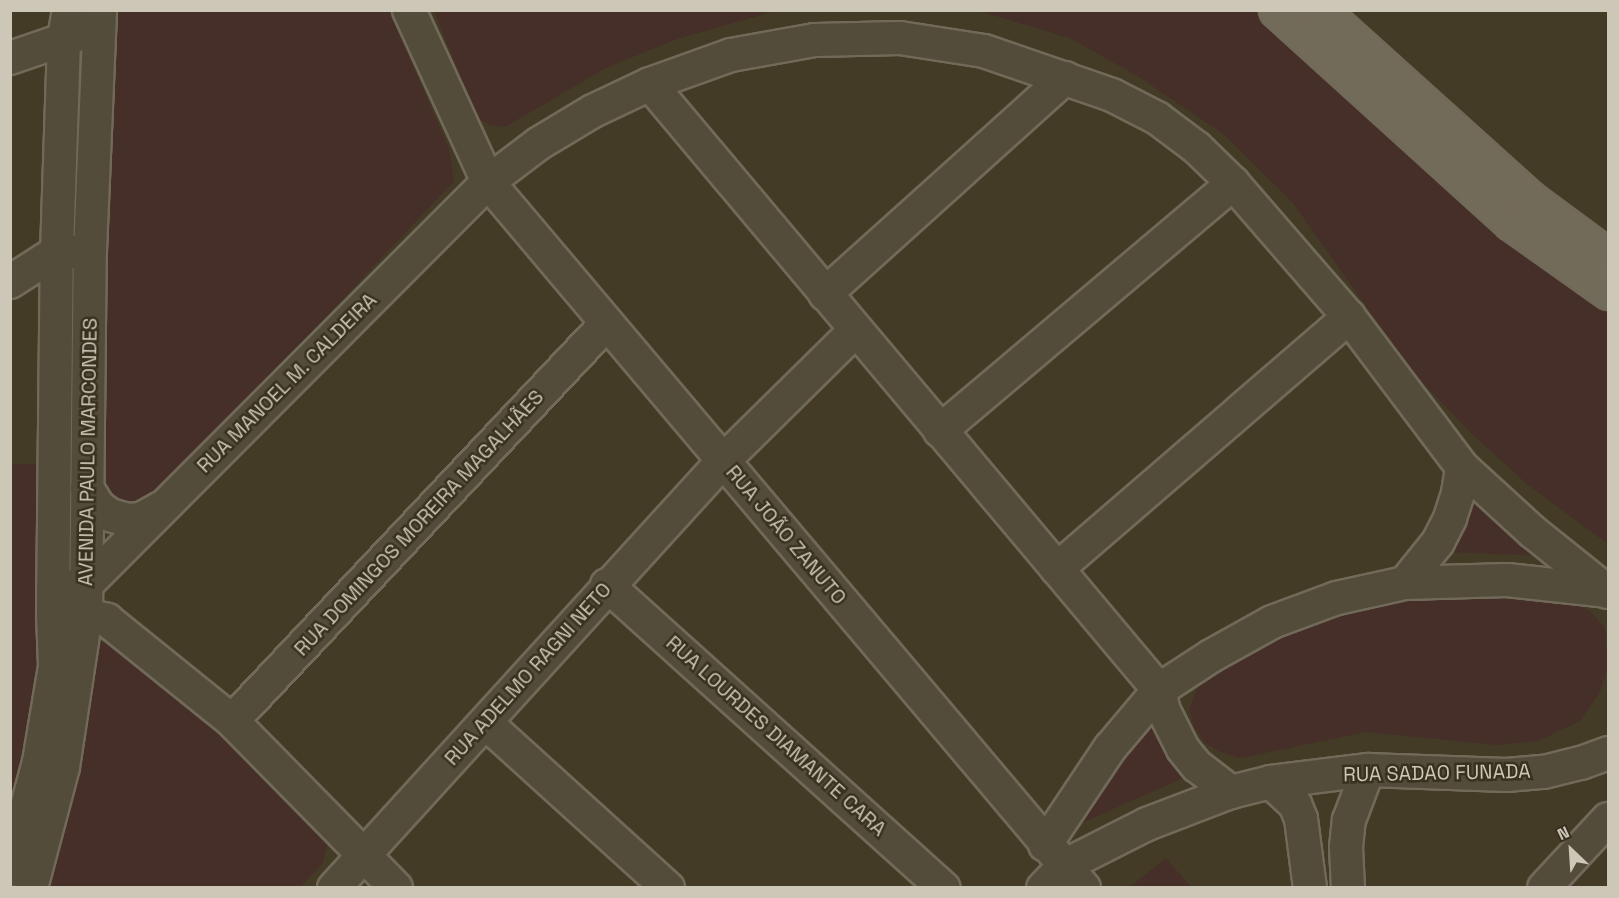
<!DOCTYPE html>
<meta charset="utf-8">
<style>
body{margin:0}
#map{position:relative;width:1619px;height:898px;overflow:hidden;background:#443b26;font-family:"Space Grotesk",sans-serif}
div>[style]{position:absolute}
.green>*{inset:0;background:#452f28}
.roads{filter:drop-shadow(2px 0 #716a59) drop-shadow(-2px 0 #716a59) drop-shadow(0 2px #716a59) drop-shadow(0 -2px #716a59)}
.minor>*{height:32px;margin:-16px;padding:0 16px;transform-origin:16px;border-radius:16px;background:#534c3b}
.major>*{height:33px;margin:-16.5px;padding:0 16.5px;transform-origin:16.5px;border-radius:16.5px;background:#736b59}
span{translate:-50% -50%;white-space:nowrap;text-align:center;line-height:1.15;-webkit-text-stroke:5px #39311f;paint-order:stroke}
.street-label{font-size:20px;color:#cdc7b8}
.frame{position:absolute;inset:0;border:12px solid #cdc7b8;pointer-events:none}
.north{position:absolute;left:1541px;top:820px;width:60px;height:60px;-webkit-text-stroke:4px #39311f;paint-order:stroke;rotate:335deg;font-size:16px;font-weight:700;line-height:24px;text-align:center;color:#cdc7b8}
.north::after{content:'';display:block;margin:auto;width:21px;height:27px;background:#cdc7b8;clip-path:polygon(50% 0,100% 100%,50% 72%,0 100%)}
</style>
<div id="map">
<div class="green">
<div style="clip-path:polygon(115px 11px,389px 11px,449px 149px,454px 181px,159px 494px,138px 508px,118px 505px,102px 487px)"></div>
<div style="clip-path:polygon(434px 11px,775px 11px,677px 39px,606px 68px,505px 127px,490px 125px,477px 118px)"></div>
<div style="clip-path:polygon(953px 11px,1256px 11px,1446px 179px,1608px 303px,1608px 544px,1528px 485px,1470px 432px,1414px 374px,1293px 203px,1223px 134px,1139px 77px,1072px 39px,982px 12px)"></div>
<div style="clip-path:polygon(11px 464px,46px 464px,41px 653px,33px 710px,11px 805px)"></div>
<div style="clip-path:polygon(1466px 488px,1544px 556px,1446px 552px)"></div>
<div style="clip-path:polygon(1396px 589px,1561px 595px,1591px 612px,1605px 628px,1608px 667px,1600px 692px,1580px 721px,1538px 741px,1496px 745px,1366px 732px,1241px 758px,1220px 752px,1205px 743px,1194px 727px,1189px 709px,1199px 683px,1234px 654px)"></div>
<div style="clip-path:polygon(111px 641px,317px 817px,328px 842px,322px 865px,300px 887px,43px 888px,97px 644px)"></div>
<div style="clip-path:polygon(1155px 707px,1190px 775px,1084px 822px,1076px 817px)"></div>
<div style="clip-path:polygon(1166px 858px,1191px 887px,1130px 887px)"></div>
</div>
<div class="roads">
<div class="minor">
<div style="left:409px;top:10px;width:189px;rotate:65.3deg"></div>
<div style="left:488px;top:182px;width:924px;rotate:49.83deg"></div>
<div style="left:10px;top:58px;width:77px;rotate:-18.9deg"></div>
<div style="left:650px;top:84px;width:791px;rotate:49.97deg"></div>
<div style="left:1159px;top:690px;width:22px;rotate:77deg"></div>
<div style="left:1164px;top:711px;width:42px;rotate:63.4deg"></div>
<div style="left:1183px;top:749px;width:22px;rotate:51deg"></div>
<div style="left:1197px;top:766px;width:43px;rotate:37.4deg"></div>
<div style="left:10px;top:282px;width:56px;rotate:-32.6deg"></div>
<div style="left:57px;top:252px;width:17px"></div>
<div style="left:825px;top:294px;width:323px;rotate:-42deg"></div>
<div style="left:940px;top:431px;width:384px;rotate:-40.2deg"></div>
<div style="left:87px;top:488px;width:22px;rotate:58deg"></div>
<div style="left:99px;top:507px;width:14px;rotate:36deg"></div>
<div style="left:110px;top:515px;width:18px;rotate:16deg"></div>
<div style="left:127px;top:520px;width:14px;rotate:-4deg"></div>
<div style="left:141px;top:519px;width:23px;rotate:-29deg"></div>
<div style="left:1057px;top:569px;width:386px;rotate:-40.8deg"></div>
<div style="left:1405px;top:583px;width:53px;rotate:-51.2deg"></div>
<div style="left:1438px;top:542px;width:27px;rotate:-63deg"></div>
<div style="left:1450px;top:518px;width:26px;rotate:-72deg"></div>
<div style="left:1458px;top:493px;width:26px;rotate:-81deg"></div>
<div style="left:607px;top:585px;width:453px;rotate:42deg"></div>
<div style="left:53px;top:588px;width:33px;rotate:-5deg"></div>
<div style="left:86px;top:585px;width:569px;rotate:-45.07deg"></div>
<div style="left:488px;top:182px;width:63px;rotate:-37.2deg"></div>
<div style="left:538px;top:144px;width:64px;rotate:-31deg"></div>
<div style="left:593px;top:111px;width:63px;rotate:-25.3deg"></div>
<div style="left:650px;top:84px;width:86px;rotate:-19.7deg"></div>
<div style="left:731px;top:55px;width:85px;rotate:-10.1deg"></div>
<div style="left:815px;top:40px;width:85px;rotate:-1.3deg"></div>
<div style="left:900px;top:38px;width:85px;rotate:8.8deg"></div>
<div style="left:984px;top:51px;width:135px;rotate:19deg"></div>
<div style="left:1112px;top:95px;width:51px;rotate:27.1deg"></div>
<div style="left:1157px;top:118px;width:50px;rotate:36.9deg"></div>
<div style="left:1197px;top:148px;width:50px;rotate:44.2deg"></div>
<div style="left:1233px;top:183px;width:177px;rotate:49.1deg"></div>
<div style="left:1349px;top:317px;width:188px;rotate:53deg"></div>
<div style="left:1462px;top:467px;width:96px;rotate:42.5deg"></div>
<div style="left:1533px;top:532px;width:96px;rotate:38.7deg"></div>
<div style="left:66px;top:615px;width:20px"></div>
<div style="left:86px;top:615px;width:22px;rotate:13deg"></div>
<div style="left:107px;top:620px;width:161px;rotate:38.9deg"></div>
<div style="left:232px;top:721px;width:234px;rotate:45.5deg"></div>
<div style="left:232px;top:721px;width:545px;rotate:-46.71deg"></div>
<div style="left:486px;top:723px;width:246px;rotate:42.2deg"></div>
<div style="left:1271px;top:782px;width:33px;rotate:43deg"></div>
<div style="left:1295px;top:804px;width:16px;rotate:68deg"></div>
<div style="left:1301px;top:819px;width:70px;rotate:82.6deg"></div>
<div style="left:1045px;top:845px;width:117px;rotate:-56.2deg"></div>
<div style="left:1110px;top:748px;width:76px;rotate:-49.8deg"></div>
<div style="left:1159px;top:690px;width:62px;rotate:-33.2deg"></div>
<div style="left:1211px;top:656px;width:70px;rotate:-29.1deg"></div>
<div style="left:1272px;top:622px;width:69px;rotate:-20.3deg"></div>
<div style="left:1337px;top:598px;width:70px;rotate:-12.4deg"></div>
<div style="left:1405px;top:583px;width:102px;rotate:-1.7deg"></div>
<div style="left:1507px;top:580px;width:102px;rotate:6.2deg"></div>
<div style="left:10px;top:870px;width:112px;rotate:-75deg"></div>
<div style="left:39px;top:762px;width:97px;rotate:-80.5deg"></div>
<div style="left:55px;top:666px;width:51px;rotate:-92.2deg"></div>
<div style="left:53px;top:615px;width:363px;rotate:-89.4deg"></div>
<div style="left:57px;top:252px;width:214px;rotate:-88.1deg"></div>
<div style="left:64px;top:38px;width:28px;rotate:-80deg"></div>
<div style="left:31px;top:888px;width:125px;rotate:-75.2deg"></div>
<div style="left:63px;top:767px;width:154px;rotate:-81.4deg"></div>
<div style="left:86px;top:615px;width:364px;rotate:-89.4deg"></div>
<div style="left:90px;top:251px;width:241px;rotate:-87.6deg"></div>
<div style="left:334px;top:888px;width:578px;rotate:-47.67deg"></div>
<div style="left:723px;top:461px;width:185px;rotate:-44.6deg"></div>
<div style="left:1043px;top:888px;width:30px;rotate:-46deg"></div>
<div style="left:1064px;top:866px;width:93px;rotate:-26.8deg"></div>
<div style="left:1147px;top:824px;width:90px;rotate:-20.9deg"></div>
<div style="left:1231px;top:792px;width:41px;rotate:-14deg"></div>
<div style="left:1271px;top:782px;width:98px;rotate:-7.1deg"></div>
<div style="left:1368px;top:770px;width:138px;rotate:2.1deg"></div>
<div style="left:1506px;top:775px;width:38px;rotate:-5deg"></div>
<div style="left:1544px;top:772px;width:38px;rotate:-14deg"></div>
<div style="left:1581px;top:763px;width:29px;rotate:-20deg"></div>
<div style="left:1348px;top:888px;width:41px;rotate:-92.8deg"></div>
<div style="left:1346px;top:847px;width:27px;rotate:-84deg"></div>
<div style="left:1349px;top:820px;width:53px;rotate:-69.2deg"></div>
<div style="left:1544px;top:888px;width:94px;rotate:-47.2deg"></div>
</div>
<div class="major">
<div style="left:1276px;top:10px;width:317px;rotate:42.2deg"></div>
<div style="left:1511px;top:223px;width:119px;rotate:35.4deg"></div>
<div style="left:1321px;top:10px;width:283px;rotate:42deg"></div>
<div style="left:1531px;top:199px;width:96px;rotate:36.5deg"></div>
</div>
</div>
<div class="street-label">
<span style="left:287px;top:383px;rotate:-45deg">RUA MANOEL M. CALDEIRA</span>
<span style="left:88px;top:452px;rotate:-89deg">AVENIDA PAULO MARCONDES</span>
<span style="left:419px;top:523px;rotate:-47deg">RUA DOMINGOS MOREIRA MAGALHÃES</span>
<span style="left:786px;top:535px;rotate:50deg">RUA JOÃO ZANUTO</span>
<span style="left:528px;top:674px;rotate:-48deg">RUA ADELMO RAGNI NETO</span>
<span style="left:776px;top:736px;rotate:42deg">RUA LOURDES DIAMANTE CARA</span>
<span style="left:1437px;top:773px;rotate:-1deg">RUA SADAO FUNADA</span>
</div>
<div class="frame"></div>
<div class="north">N</div>
</div>
